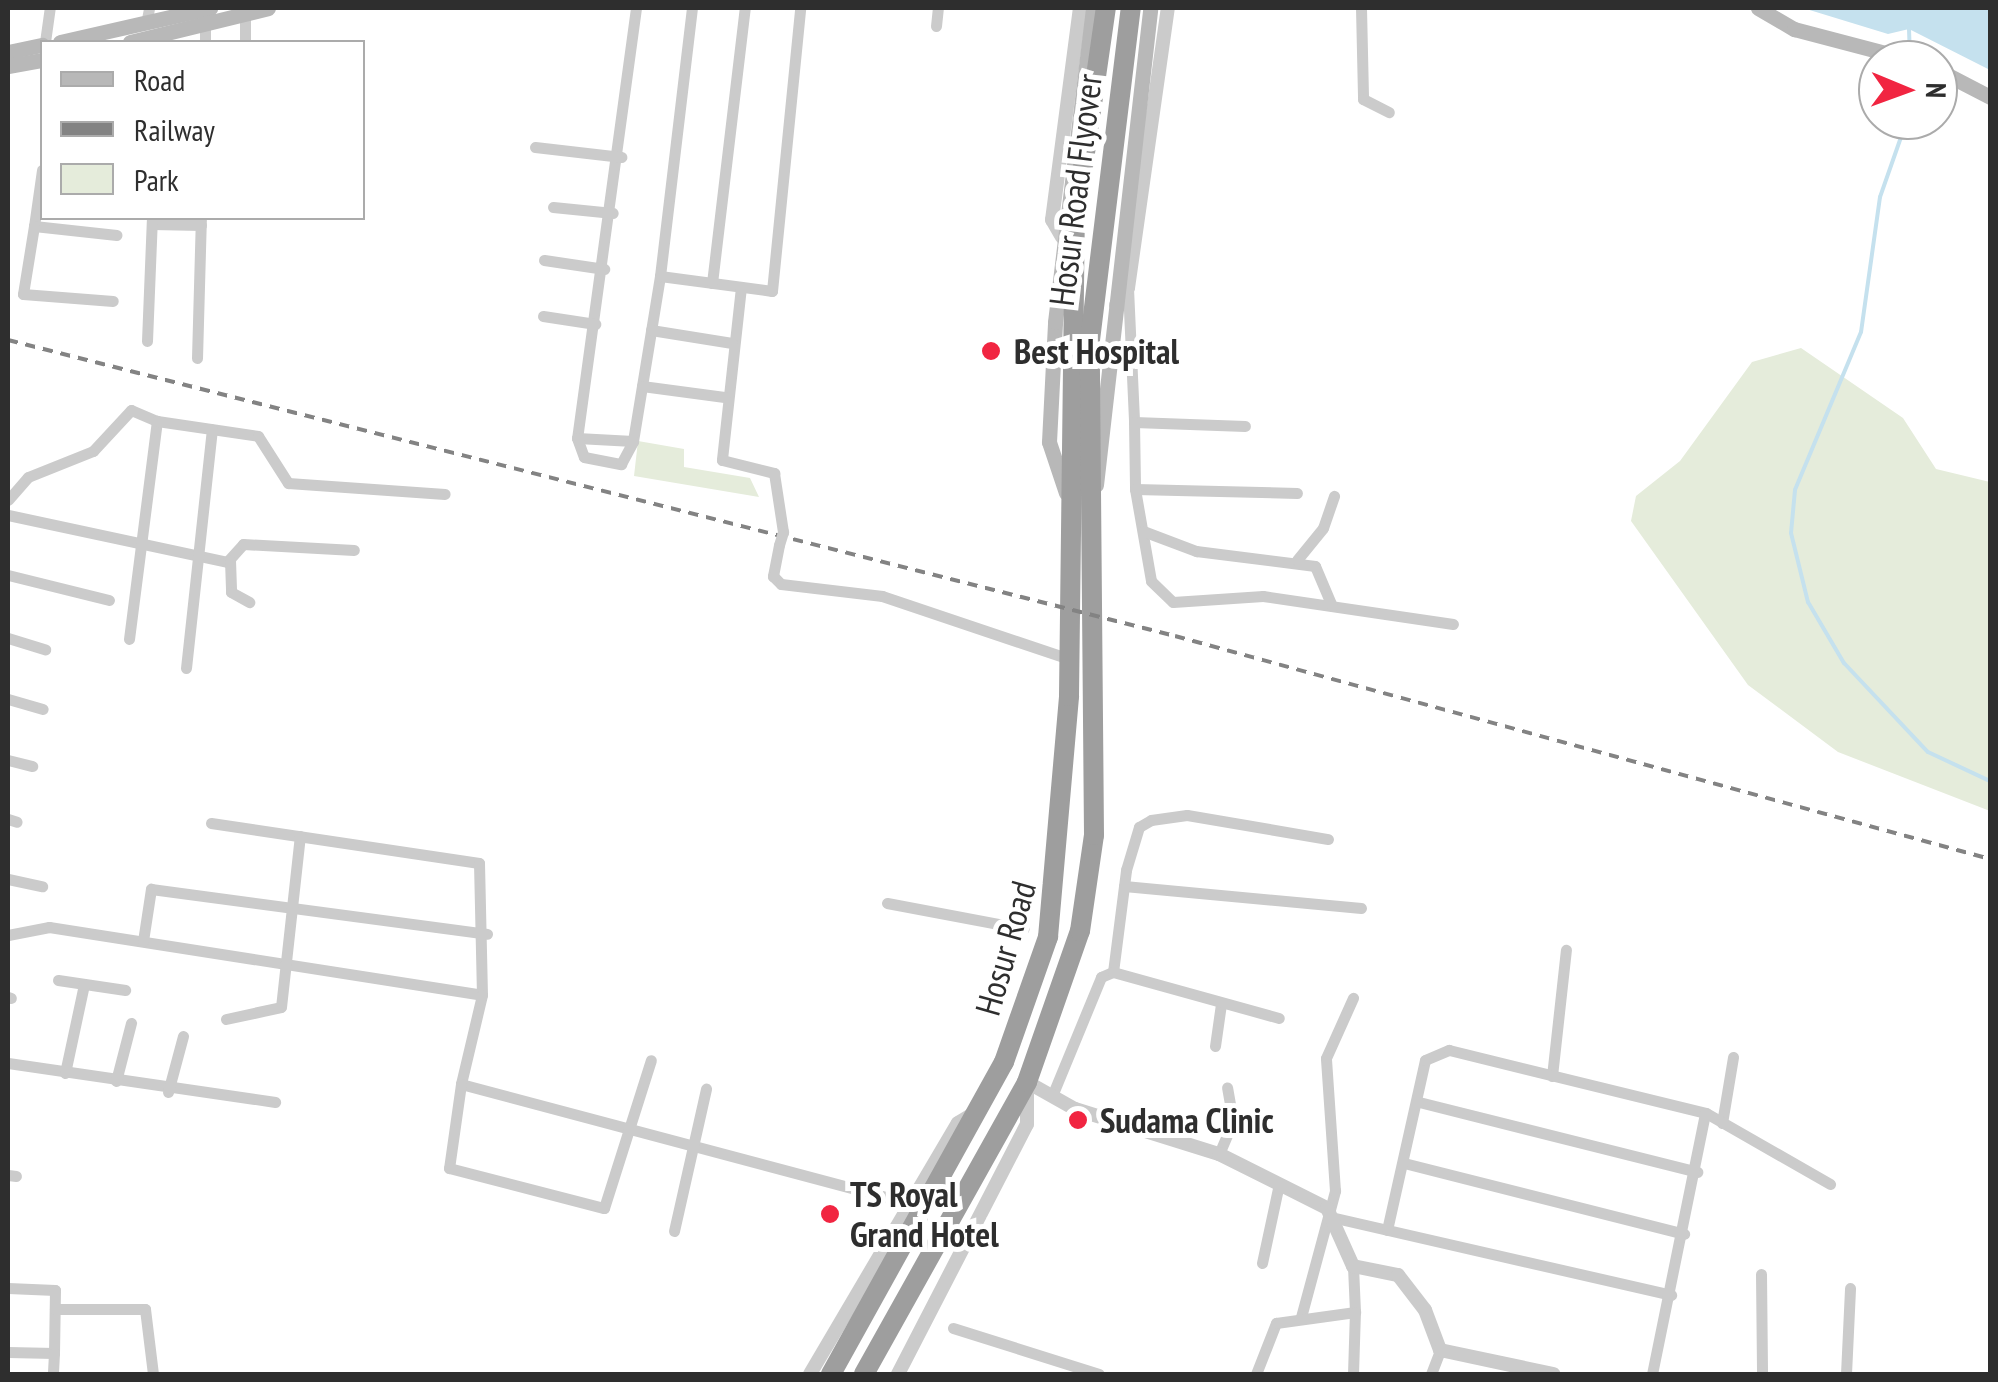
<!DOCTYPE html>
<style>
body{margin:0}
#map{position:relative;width:1998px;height:1382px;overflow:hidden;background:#fff;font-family:"PT Sans Narrow",sans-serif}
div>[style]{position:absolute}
.green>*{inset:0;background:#e5ecdb}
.water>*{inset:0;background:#c5e1ee}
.stream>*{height:4px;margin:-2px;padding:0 2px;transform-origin:2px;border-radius:2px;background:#c5e1ee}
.minor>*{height:11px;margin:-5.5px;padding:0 5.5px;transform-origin:5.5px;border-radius:5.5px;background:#cbcbcb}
.tertiary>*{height:14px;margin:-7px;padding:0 7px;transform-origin:7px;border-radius:7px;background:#cbcbcb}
.secondary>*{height:15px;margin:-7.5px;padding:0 7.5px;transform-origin:7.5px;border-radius:7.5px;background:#b8b8b8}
.trunk>*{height:20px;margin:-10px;padding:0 10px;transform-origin:10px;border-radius:10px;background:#9e9e9e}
.rail>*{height:4px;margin-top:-2px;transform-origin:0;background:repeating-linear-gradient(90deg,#838383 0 10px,transparent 0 18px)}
.minor-bridge>*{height:11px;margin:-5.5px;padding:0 5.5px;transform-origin:5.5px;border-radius:5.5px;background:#cbcbcb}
.dots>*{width:28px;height:28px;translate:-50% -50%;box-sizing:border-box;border:5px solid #fff;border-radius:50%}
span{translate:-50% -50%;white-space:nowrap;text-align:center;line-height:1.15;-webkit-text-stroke:10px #fff;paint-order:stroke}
.street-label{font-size:35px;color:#2e2e2e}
.poi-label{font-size:35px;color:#2e2e2e;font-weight:700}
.left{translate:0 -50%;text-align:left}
.frame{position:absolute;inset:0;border:10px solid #2e2e2e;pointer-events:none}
.legend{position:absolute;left:40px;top:40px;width:325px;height:180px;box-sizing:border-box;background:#fff;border:2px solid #ababab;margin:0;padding:12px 18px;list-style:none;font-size:30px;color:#2e2e2e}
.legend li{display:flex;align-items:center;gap:20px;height:50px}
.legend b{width:50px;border:2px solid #ababab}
.north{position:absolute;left:1858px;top:40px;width:100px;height:100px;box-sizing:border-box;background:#fff;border:2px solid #ababab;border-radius:50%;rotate:91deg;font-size:28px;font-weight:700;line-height:40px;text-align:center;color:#2e2e2e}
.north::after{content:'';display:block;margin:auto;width:35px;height:45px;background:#f12541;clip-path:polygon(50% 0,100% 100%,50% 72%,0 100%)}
</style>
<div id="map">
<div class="green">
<div style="clip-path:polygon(1801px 348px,1903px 418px,1936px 469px,1990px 482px,1990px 811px,1838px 752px,1748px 685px,1631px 521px,1636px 496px,1680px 461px,1752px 362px)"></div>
<div style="clip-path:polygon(638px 441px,684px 449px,684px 467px,750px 478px,759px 497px,634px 476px)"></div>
</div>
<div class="water">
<div style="clip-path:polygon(1803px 8px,1990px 8px,1990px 70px,1909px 29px,1888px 34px)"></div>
</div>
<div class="stream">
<div style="left:1909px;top:29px;width:26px;rotate:88deg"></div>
<div style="left:1907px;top:120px;width:82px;rotate:109.3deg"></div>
<div style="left:1880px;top:197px;width:136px;rotate:98deg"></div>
<div style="left:1861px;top:332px;width:171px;rotate:112.7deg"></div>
<div style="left:1795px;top:490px;width:43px;rotate:95.3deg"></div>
<div style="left:1791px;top:533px;width:71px;rotate:76.2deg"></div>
<div style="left:1808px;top:602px;width:71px;rotate:59.5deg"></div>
<div style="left:1844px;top:663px;width:122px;rotate:46.7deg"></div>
<div style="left:1928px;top:752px;width:68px;rotate:25.1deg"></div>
</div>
<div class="minor">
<div style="left:245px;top:8px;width:34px;rotate:90deg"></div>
<div style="left:636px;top:8px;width:434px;rotate:97.8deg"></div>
<div style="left:577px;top:438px;width:56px;rotate:3.1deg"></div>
<div style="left:633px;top:441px;width:167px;rotate:-80.7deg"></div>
<div style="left:660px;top:276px;width:113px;rotate:7.6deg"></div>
<div style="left:772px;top:291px;width:284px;rotate:-84.3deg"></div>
<div style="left:1361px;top:8px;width:91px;rotate:88.7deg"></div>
<div style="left:1363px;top:99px;width:29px;rotate:27deg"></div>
<div style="left:146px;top:24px;width:16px;rotate:-79deg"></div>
<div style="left:936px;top:26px;width:18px;rotate:-84deg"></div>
<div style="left:45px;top:42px;width:34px;rotate:-82deg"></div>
<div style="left:205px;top:42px;width:16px;rotate:-90deg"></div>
<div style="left:535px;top:147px;width:87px;rotate:6.6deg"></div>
<div style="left:42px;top:170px;width:57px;rotate:98.1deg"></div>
<div style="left:34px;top:226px;width:83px;rotate:6.2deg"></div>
<div style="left:553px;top:207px;width:60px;rotate:5.7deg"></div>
<div style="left:152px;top:224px;width:49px;rotate:1.2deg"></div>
<div style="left:34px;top:226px;width:69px;rotate:99.2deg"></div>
<div style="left:23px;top:294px;width:90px;rotate:4.4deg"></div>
<div style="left:544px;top:260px;width:61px;rotate:8.5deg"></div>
<div style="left:660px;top:276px;width:270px;rotate:-83.2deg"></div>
<div style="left:712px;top:283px;width:277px;rotate:-83.2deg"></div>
<div style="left:741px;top:287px;width:174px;rotate:96.3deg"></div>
<div style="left:722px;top:460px;width:54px;rotate:14deg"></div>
<div style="left:774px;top:473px;width:60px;rotate:81.3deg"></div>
<div style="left:1128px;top:288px;width:134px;rotate:87.4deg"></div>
<div style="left:1134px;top:422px;width:111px;rotate:2.1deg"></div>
<div style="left:543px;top:316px;width:53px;rotate:8.7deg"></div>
<div style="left:651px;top:330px;width:82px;rotate:9.1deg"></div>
<div style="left:147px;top:341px;width:123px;rotate:-87.7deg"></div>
<div style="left:197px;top:358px;width:140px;rotate:-88.4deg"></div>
<div style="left:642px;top:386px;width:83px;rotate:7.6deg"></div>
<div style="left:1134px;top:422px;width:67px;rotate:89.1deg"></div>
<div style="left:1135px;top:489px;width:162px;rotate:1.4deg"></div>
<div style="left:577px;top:438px;width:20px;rotate:70deg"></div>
<div style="left:584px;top:457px;width:38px;rotate:11deg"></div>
<div style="left:621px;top:464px;width:26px;rotate:-62deg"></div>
<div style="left:1135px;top:489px;width:93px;rotate:80.1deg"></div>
<div style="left:1151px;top:581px;width:30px;rotate:44deg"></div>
<div style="left:1173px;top:602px;width:90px;rotate:-3.8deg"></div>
<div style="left:1263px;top:596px;width:192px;rotate:8.4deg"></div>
<div style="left:8px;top:500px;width:30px;rotate:-49deg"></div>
<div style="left:28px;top:477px;width:70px;rotate:-21.8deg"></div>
<div style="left:93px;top:451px;width:56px;rotate:-47.2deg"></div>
<div style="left:131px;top:410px;width:28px;rotate:23deg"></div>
<div style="left:8px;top:515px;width:224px;rotate:12.1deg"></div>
<div style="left:227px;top:562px;width:24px;rotate:-48deg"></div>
<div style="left:243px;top:544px;width:111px;rotate:3.1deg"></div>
<div style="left:1143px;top:531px;width:57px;rotate:20.7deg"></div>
<div style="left:1196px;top:551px;width:120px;rotate:7.2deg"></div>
<div style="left:1315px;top:566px;width:43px;rotate:67deg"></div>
<div style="left:779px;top:545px;width:32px;rotate:101deg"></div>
<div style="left:773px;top:576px;width:11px;rotate:45deg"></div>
<div style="left:781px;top:584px;width:102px;rotate:6.8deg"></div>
<div style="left:882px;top:596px;width:197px;rotate:18.6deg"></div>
<div style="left:230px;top:560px;width:32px;rotate:88deg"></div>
<div style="left:231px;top:592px;width:21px;rotate:29deg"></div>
<div style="left:1297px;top:560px;width:41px;rotate:-50.9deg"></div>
<div style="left:1323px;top:528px;width:34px;rotate:-71deg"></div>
<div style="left:8px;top:575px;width:104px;rotate:13.9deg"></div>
<div style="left:8px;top:638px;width:39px;rotate:17deg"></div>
<div style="left:129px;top:639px;width:220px;rotate:-82.7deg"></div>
<div style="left:157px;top:421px;width:102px;rotate:8.4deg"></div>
<div style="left:258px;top:436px;width:56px;rotate:57.4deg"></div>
<div style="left:288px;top:483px;width:157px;rotate:4deg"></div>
<div style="left:186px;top:668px;width:240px;rotate:-83.8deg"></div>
<div style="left:8px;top:699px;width:36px;rotate:16deg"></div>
<div style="left:8px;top:760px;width:25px;rotate:14deg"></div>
<div style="left:8px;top:819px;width:9px;rotate:18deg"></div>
<div style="left:211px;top:823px;width:271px;rotate:8.5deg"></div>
<div style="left:479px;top:863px;width:132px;rotate:88.7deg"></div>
<div style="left:8px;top:879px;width:35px;rotate:12deg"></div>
<div style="left:1124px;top:886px;width:238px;rotate:5.3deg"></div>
<div style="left:887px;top:903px;width:139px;rotate:10.7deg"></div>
<div style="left:8px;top:935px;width:42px;rotate:-11deg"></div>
<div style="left:49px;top:927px;width:438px;rotate:8.9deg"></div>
<div style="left:482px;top:995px;width:91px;rotate:103.3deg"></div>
<div style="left:461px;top:1084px;width:467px;rotate:14.9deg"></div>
<div style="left:143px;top:941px;width:53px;rotate:-81.3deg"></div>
<div style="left:151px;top:889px;width:339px;rotate:7.6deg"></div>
<div style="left:1113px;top:972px;width:103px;rotate:-82.7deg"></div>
<div style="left:1126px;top:870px;width:45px;rotate:-73.2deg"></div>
<div style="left:1139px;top:827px;width:14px;rotate:-30deg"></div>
<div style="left:1151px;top:820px;width:36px;rotate:-8deg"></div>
<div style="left:1187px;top:815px;width:143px;rotate:9.7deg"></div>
<div style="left:58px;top:980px;width:68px;rotate:8.5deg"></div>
<div style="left:8px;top:997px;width:3px;rotate:18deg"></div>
<div style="left:226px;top:1019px;width:56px;rotate:-12.3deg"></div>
<div style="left:281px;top:1007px;width:172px;rotate:-83.7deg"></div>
<div style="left:1215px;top:1046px;width:42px;rotate:-81.9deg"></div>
<div style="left:8px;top:1063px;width:270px;rotate:8.3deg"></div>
<div style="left:65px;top:1073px;width:91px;rotate:-77.9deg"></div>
<div style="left:1552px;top:1076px;width:127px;rotate:-83.7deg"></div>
<div style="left:116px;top:1081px;width:60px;rotate:-75.5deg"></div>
<div style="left:461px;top:1084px;width:85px;rotate:98.1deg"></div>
<div style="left:449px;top:1168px;width:160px;rotate:14.5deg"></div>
<div style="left:604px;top:1208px;width:155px;rotate:-72.4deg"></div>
<div style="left:168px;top:1092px;width:58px;rotate:-75deg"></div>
<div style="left:1052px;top:1096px;width:129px;rotate:-67.6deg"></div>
<div style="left:1101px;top:977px;width:13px;rotate:-23deg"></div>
<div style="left:1113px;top:972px;width:172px;rotate:15.5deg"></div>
<div style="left:1419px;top:1102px;width:287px;rotate:14.1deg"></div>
<div style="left:1722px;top:1123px;width:67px;rotate:-80.5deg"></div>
<div style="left:1219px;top:1154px;width:36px;rotate:-67deg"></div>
<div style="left:1233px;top:1121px;width:34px;rotate:-100deg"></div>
<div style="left:1404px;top:1163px;width:289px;rotate:14.2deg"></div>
<div style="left:8px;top:1175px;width:8px;rotate:7deg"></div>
<div style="left:1331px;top:1217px;width:349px;rotate:12.9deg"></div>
<div style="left:1387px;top:1230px;width:174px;rotate:-77.4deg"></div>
<div style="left:1425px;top:1060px;width:26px;rotate:-23deg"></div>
<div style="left:1449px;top:1050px;width:265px;rotate:13.8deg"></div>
<div style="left:1706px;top:1113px;width:143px;rotate:29.8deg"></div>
<div style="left:674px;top:1231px;width:146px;rotate:-77.3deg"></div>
<div style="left:1262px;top:1263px;width:81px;rotate:-77.9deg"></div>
<div style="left:1761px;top:1274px;width:100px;rotate:89.4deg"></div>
<div style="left:8px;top:1288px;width:47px;rotate:2.4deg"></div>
<div style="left:55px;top:1290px;width:63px;rotate:90.9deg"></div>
<div style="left:55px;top:1309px;width:90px"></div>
<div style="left:145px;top:1309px;width:65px;rotate:83deg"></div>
<div style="left:1301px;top:1317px;width:131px;rotate:-74.9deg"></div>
<div style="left:1335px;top:1191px;width:133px;rotate:-93.9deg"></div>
<div style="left:1326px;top:1058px;width:66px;rotate:-65.8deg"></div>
<div style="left:953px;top:1328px;width:153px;rotate:17.5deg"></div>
<div style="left:8px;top:1352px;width:46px;rotate:1.2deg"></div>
<div style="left:54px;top:1353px;width:21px;rotate:93deg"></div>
<div style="left:1256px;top:1374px;width:55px;rotate:-68.6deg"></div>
<div style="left:1276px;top:1323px;width:80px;rotate:-7.9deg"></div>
<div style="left:1355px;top:1312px;width:46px;rotate:-92.5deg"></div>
<div style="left:1353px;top:1374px;width:62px;rotate:-88.2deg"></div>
<div style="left:1431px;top:1374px;width:26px;rotate:-69deg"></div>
<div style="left:1652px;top:1374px;width:266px;rotate:-78.5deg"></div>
<div style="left:1846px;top:1374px;width:86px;rotate:-87.3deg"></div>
</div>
<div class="tertiary">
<div style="left:1062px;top:237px;width:20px;rotate:-120deg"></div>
<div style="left:1052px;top:220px;width:214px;rotate:-82.5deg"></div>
<div style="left:1116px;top:305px;width:21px;rotate:-55deg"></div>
<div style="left:1128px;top:288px;width:283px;rotate:-81.9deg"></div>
<div style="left:810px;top:1374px;width:291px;rotate:-59.5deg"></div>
<div style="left:958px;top:1123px;width:17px;rotate:-31deg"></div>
<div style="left:898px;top:1374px;width:281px;rotate:-62.7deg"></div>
<div style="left:1027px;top:1124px;width:42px;rotate:-90deg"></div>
<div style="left:1027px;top:1082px;width:55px;rotate:29.4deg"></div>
<div style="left:1075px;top:1109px;width:151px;rotate:17.4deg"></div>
<div style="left:1219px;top:1154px;width:121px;rotate:26.6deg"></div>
<div style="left:1327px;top:1208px;width:64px;rotate:65.9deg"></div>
<div style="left:1353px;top:1266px;width:46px;rotate:11.3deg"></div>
<div style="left:1398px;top:1275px;width:44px;rotate:52.4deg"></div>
<div style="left:1425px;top:1310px;width:43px;rotate:69.4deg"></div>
<div style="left:1440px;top:1350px;width:116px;rotate:12deg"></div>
</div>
<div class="secondary">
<div style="left:1758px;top:8px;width:42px;rotate:30.3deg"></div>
<div style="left:1794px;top:29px;width:122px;rotate:14.7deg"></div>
<div style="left:60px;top:42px;width:154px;rotate:-12.8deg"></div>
<div style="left:130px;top:42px;width:142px;rotate:-13.8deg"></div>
<div style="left:8px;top:52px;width:35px;rotate:-12deg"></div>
<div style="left:8px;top:66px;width:35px;rotate:-10deg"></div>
<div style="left:1938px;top:70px;width:59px;rotate:27.4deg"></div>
<div style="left:1096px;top:485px;width:480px;rotate:-83.5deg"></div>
<div style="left:1066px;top:493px;width:54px;rotate:-108.4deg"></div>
<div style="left:1049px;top:442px;width:120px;rotate:-87.1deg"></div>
<div style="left:1055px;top:322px;width:316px;rotate:-83.1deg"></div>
</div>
<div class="trunk">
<div style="left:831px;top:1374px;width:357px;rotate:-61deg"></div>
<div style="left:1004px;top:1062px;width:133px;rotate:-70.6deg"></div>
<div style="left:1048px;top:937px;width:242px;rotate:-85deg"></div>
<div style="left:1069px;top:696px;width:474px;rotate:-89.3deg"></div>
<div style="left:1075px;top:222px;width:216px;rotate:-81.8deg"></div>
<div style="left:864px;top:1374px;width:334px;rotate:-60.8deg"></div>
<div style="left:1027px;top:1082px;width:160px;rotate:-70.7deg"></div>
<div style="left:1080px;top:931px;width:97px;rotate:-81.7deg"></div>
<div style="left:1094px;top:835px;width:495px;rotate:-90.5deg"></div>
<div style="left:1090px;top:340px;width:335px;rotate:-83deg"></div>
</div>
<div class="rail">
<div style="left:8px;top:340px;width:1204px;rotate:14.23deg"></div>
<div style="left:1175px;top:636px;width:845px;rotate:15.3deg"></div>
</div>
<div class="minor-bridge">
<div style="left:779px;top:545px;width:14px;rotate:-73deg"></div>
</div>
<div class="dots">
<div style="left:991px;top:351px;background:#f12541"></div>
<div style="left:1078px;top:1120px;background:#f12541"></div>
<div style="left:830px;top:1214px;background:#f12541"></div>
</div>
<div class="street-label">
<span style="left:1075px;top:190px;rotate:-83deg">Hosur Road Flyover</span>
<span style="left:1005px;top:948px;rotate:-74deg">Hosur Road</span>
</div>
<div class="poi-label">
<span class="left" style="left:1014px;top:351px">Best Hospital</span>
<span class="left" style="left:1100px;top:1120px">Sudama Clinic</span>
<span class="left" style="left:850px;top:1214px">TS Royal<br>Grand Hotel</span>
</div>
<div class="frame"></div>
<ul class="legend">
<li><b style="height:12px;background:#b8b8b8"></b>Road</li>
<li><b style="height:12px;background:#838383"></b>Railway</li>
<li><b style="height:28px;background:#e5ecdb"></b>Park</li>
</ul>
<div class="north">N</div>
</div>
